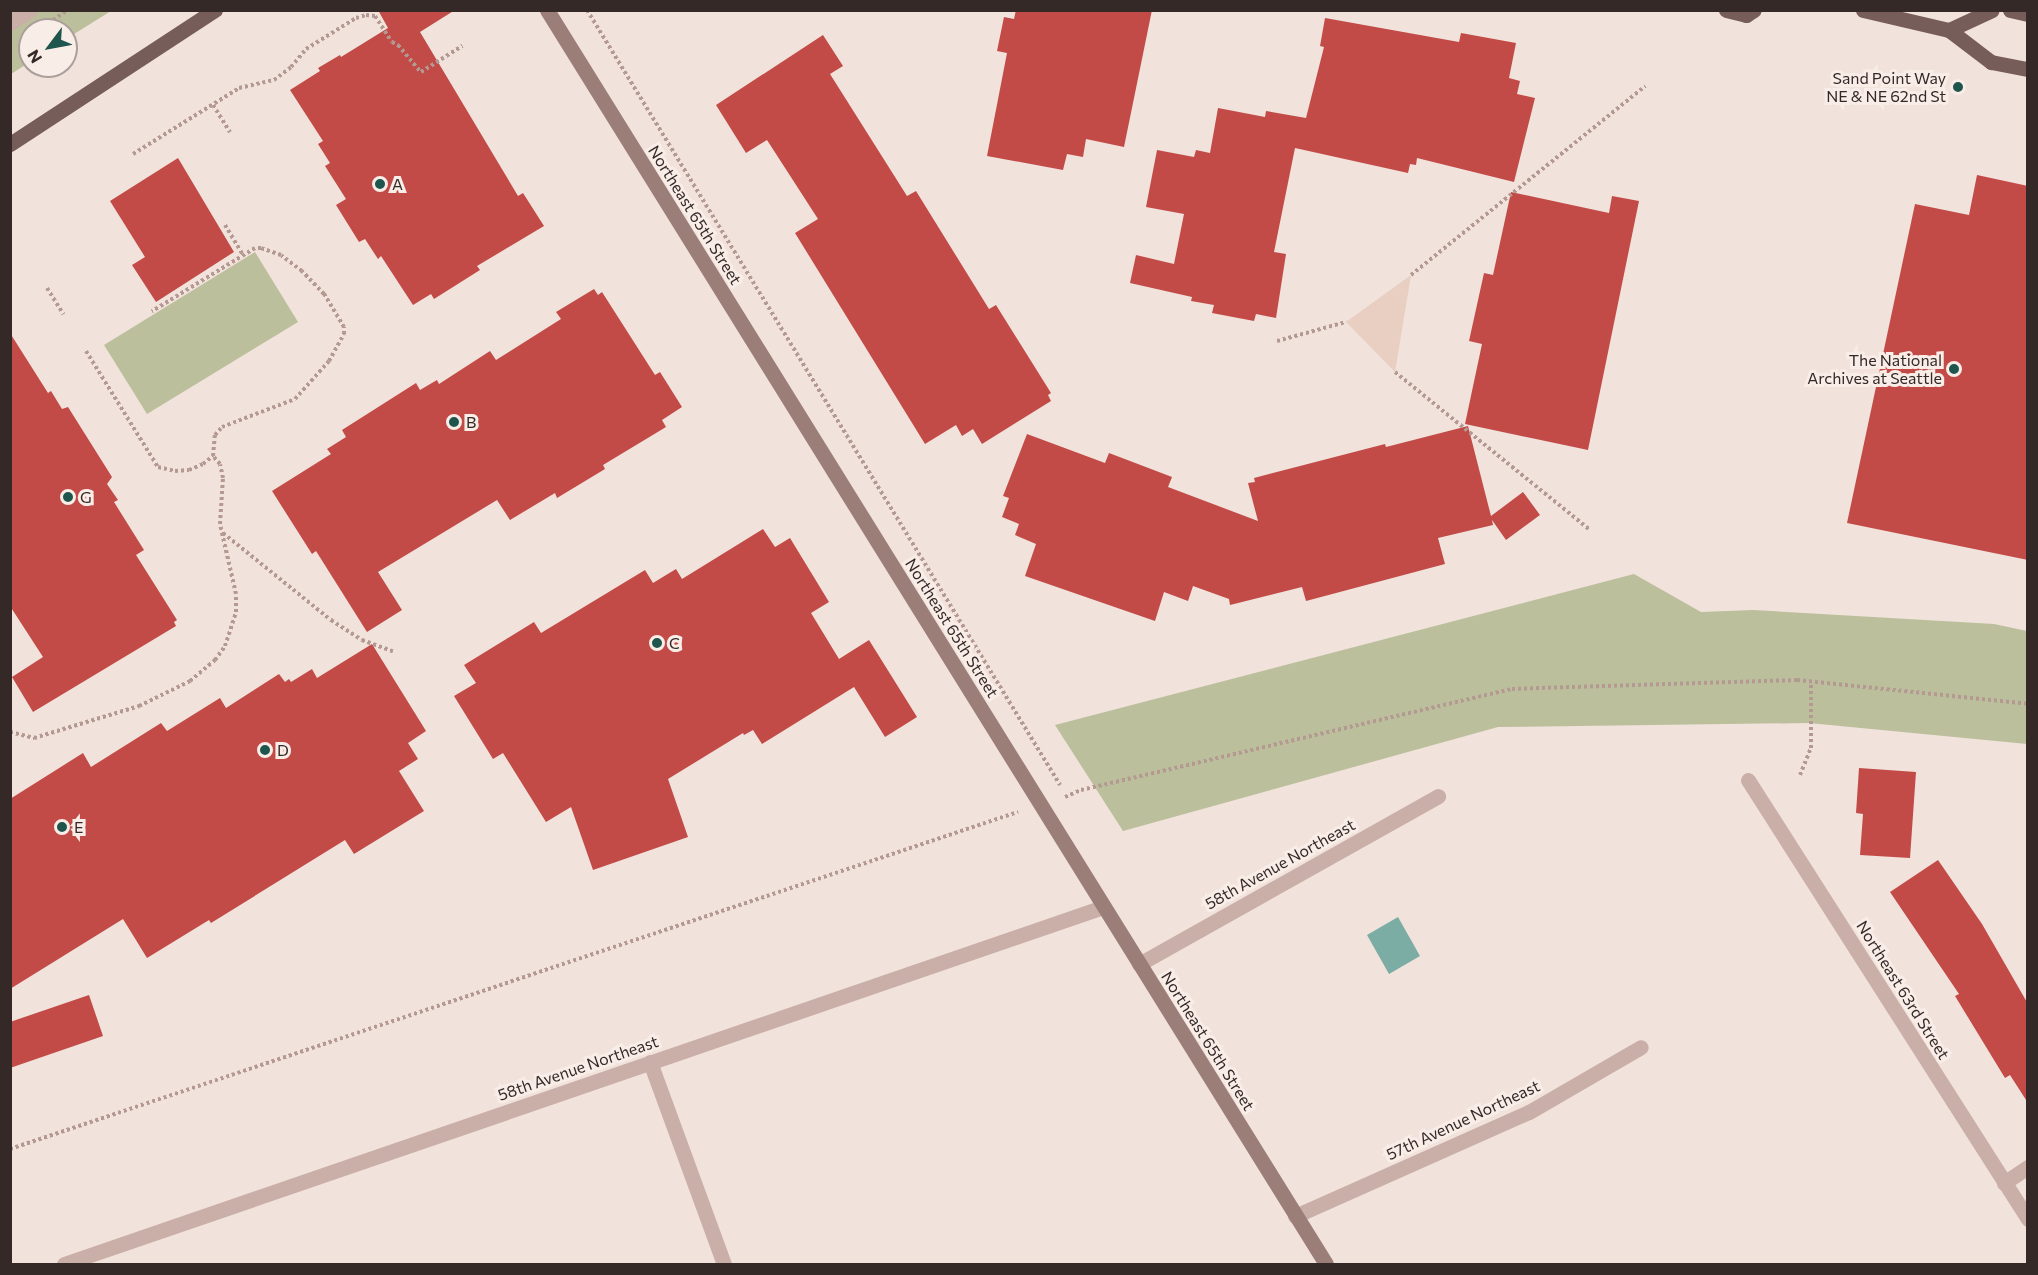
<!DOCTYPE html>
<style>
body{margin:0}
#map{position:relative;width:2038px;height:1275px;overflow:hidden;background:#f1e2db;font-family:Commissioner,sans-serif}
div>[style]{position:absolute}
.green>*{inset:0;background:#bbbf9c}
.plaza>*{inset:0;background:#e8cfc2}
.water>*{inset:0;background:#7bada4}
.building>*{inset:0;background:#c24b48}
.path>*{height:4px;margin-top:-2px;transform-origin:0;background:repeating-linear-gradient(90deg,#b49992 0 3px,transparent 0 6px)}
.service>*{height:15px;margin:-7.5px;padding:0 7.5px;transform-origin:7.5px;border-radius:7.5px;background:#c9afa7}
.pedestrian>*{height:15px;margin:-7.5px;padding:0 7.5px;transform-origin:7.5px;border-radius:7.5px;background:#c9afa7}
.minor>*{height:15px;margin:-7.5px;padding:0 7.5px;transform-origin:7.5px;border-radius:7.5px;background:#c9afa7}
.secondary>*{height:15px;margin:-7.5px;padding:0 7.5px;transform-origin:7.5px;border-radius:7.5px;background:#9c7e79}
.primary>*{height:15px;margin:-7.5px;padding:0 7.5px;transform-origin:7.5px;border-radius:7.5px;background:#775d59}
.dots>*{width:16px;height:16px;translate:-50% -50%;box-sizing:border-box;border:3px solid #f9ede7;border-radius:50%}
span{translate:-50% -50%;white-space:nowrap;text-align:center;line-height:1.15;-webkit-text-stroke:6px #f9ede7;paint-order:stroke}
.poi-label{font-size:16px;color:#352928}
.right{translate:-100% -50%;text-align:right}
.left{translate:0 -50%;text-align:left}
.street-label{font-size:16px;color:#352928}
.frame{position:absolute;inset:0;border:12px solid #352928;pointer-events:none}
.north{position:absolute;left:18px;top:18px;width:60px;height:60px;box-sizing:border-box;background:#f9ede7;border:2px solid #ab9f9b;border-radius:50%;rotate:238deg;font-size:16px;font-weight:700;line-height:24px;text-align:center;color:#352928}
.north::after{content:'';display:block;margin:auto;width:21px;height:27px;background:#1e554d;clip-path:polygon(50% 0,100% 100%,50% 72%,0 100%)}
</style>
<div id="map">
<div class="green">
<div style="clip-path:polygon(11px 11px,111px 11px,66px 39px,66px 30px,30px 30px,30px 62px,11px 74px)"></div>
<div style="clip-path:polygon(255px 252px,298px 322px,147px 414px,104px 345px)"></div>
<div style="clip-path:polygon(1634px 574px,1701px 612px,1753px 610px,1994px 624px,2027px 631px,2027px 744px,1809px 723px,1498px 727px,1123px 831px,1055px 725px)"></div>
</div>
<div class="plaza">
<div style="clip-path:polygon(1411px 275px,1395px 372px,1346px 322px)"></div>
</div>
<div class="water">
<div style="clip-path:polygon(1398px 917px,1420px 956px,1389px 974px,1367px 935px)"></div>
</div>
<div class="building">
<div style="clip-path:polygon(378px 10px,455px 10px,420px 32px,518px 196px,523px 193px,544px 226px,477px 266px,480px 270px,434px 299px,431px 294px,413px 305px,381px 256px,378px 259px,365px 239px,359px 242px,336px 205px,346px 199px,325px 166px,330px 163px,318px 144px,323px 141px,290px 90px,320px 71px,318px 68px,340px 55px,341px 57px,388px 28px)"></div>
<div style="clip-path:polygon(1016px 10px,1152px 10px,1124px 147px,1086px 139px,1083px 157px,1067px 154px,1063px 170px,987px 156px,1007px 53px,997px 51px,1004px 17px,1014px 19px)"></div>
<div style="clip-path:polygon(1325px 18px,1459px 42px,1461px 33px,1516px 43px,1509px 78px,1520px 81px,1517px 94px,1535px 98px,1514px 182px,1417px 158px,1416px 165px,1410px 164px,1408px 173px,1295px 148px,1274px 252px,1286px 254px,1276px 318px,1256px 314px,1254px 321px,1212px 313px,1214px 305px,1191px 301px,1192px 297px,1130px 283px,1136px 255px,1174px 264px,1184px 214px,1146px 207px,1157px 150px,1194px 157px,1196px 150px,1210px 153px,1218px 108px,1265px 117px,1266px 111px,1306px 118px,1324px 47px,1320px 46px)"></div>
<div style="clip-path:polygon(823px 35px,843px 66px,830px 74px,907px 196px,916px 191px,989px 309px,996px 305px,1051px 393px,1048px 395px,1051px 401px,982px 444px,973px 429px,962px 436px,956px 425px,925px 444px,795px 233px,818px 219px,767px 140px,746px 153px,716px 105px)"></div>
<div style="clip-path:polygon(178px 158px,234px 252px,156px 302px,132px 265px,145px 257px,110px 201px)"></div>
<div style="clip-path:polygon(1977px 175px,2028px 186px,2028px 560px,1847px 523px,1915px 204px,1969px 215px)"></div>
<div style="clip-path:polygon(1511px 192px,1609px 213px,1612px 196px,1639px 201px,1588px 450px,1465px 424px,1482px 344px,1469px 341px,1484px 273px,1493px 275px)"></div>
<div style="clip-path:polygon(594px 289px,598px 295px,602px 292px,655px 375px,660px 372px,682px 407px,662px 420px,666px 427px,603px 465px,605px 469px,557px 498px,555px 493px,510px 520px,497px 500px,378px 572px,402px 610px,367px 632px,316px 551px,312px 554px,272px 491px,331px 454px,327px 449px,346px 437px,342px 430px,416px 383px,420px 390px,437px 380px,439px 384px,490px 351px,496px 360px,561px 319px,556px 312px)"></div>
<div style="clip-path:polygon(10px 333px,48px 393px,51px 391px,62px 409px,68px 407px,112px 477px,107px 484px,118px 500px,114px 502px,144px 550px,136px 555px,177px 620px,174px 622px,176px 626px,33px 712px,12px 677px,43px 657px,10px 606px)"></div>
<div style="clip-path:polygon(1468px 426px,1491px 516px,1523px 492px,1540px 515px,1506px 540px,1492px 520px,1493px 525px,1438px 538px,1445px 564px,1306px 601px,1302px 587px,1230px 605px,1229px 599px,1193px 586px,1188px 601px,1164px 592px,1155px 621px,1025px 576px,1036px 544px,1015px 535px,1019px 524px,1002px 517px,1009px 498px,1003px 496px,1027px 434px,1105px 463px,1109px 453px,1172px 477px,1168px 487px,1258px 521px,1248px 483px,1255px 482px,1254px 478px,1385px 444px,1386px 447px)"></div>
<div style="clip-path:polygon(763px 529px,775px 547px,790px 538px,829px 602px,811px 613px,839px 659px,869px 640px,917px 717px,885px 737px,854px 687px,762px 744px,753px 730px,744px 735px,743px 733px,668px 779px,688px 837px,593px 870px,571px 807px,546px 822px,503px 753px,493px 759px,454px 696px,476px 683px,464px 665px,534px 622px,541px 633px,645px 570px,653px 583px,676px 569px,682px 579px)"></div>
<div style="clip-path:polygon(372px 644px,426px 731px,408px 743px,418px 759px,399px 771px,424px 811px,354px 854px,345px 840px,211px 923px,209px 920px,147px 958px,123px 919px,10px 989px,10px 799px,83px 753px,91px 767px,161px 723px,167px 731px,220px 698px,226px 708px,279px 674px,285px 682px,289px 679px,291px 682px,312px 669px,317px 678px)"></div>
<div style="clip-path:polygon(1859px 768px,1916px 772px,1910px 858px,1860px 855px,1863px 814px,1856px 813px)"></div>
<div style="clip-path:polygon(1938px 860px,1982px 924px,2028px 1004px,2028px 1103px,2010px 1075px,2005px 1078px,1955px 996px,1959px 994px,1890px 892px)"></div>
<div style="clip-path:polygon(89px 995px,103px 1036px,10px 1068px,10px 1022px)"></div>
</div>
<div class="path">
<div style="left:587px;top:10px;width:908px;rotate:58.6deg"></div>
<div style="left:53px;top:20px;width:18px;rotate:-34deg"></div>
<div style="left:213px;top:105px;width:32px;rotate:58deg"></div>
<div style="left:133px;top:154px;width:125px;rotate:-31.9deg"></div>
<div style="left:239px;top:88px;width:36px;rotate:-13deg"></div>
<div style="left:274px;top:80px;width:21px;rotate:-37deg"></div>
<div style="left:291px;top:67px;width:23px;rotate:-50deg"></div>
<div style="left:306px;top:49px;width:59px;rotate:-31.8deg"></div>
<div style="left:356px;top:18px;width:10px;rotate:-17deg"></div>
<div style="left:366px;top:15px;width:9px;rotate:6deg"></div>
<div style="left:375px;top:16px;width:31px;rotate:57deg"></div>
<div style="left:392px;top:42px;width:7px;rotate:27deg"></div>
<div style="left:398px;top:45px;width:35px;rotate:50deg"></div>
<div style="left:421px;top:72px;width:49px;rotate:-32.4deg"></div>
<div style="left:225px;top:225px;width:35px;rotate:59deg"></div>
<div style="left:1411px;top:275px;width:301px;rotate:-38.9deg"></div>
<div style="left:47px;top:288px;width:31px;rotate:58deg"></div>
<div style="left:1277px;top:341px;width:72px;rotate:-15.4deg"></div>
<div style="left:86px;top:351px;width:137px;rotate:58.2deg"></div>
<div style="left:158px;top:467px;width:17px;rotate:13deg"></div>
<div style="left:175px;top:471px;width:14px;rotate:-4deg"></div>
<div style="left:189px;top:470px;width:15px;rotate:-23deg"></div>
<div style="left:203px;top:464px;width:13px;rotate:-39deg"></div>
<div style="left:1395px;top:372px;width:250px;rotate:39deg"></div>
<div style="left:223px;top:533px;width:139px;rotate:38.9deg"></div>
<div style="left:331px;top:620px;width:37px;rotate:33deg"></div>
<div style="left:362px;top:640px;width:33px;rotate:20deg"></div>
<div style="left:10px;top:732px;width:25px;rotate:14deg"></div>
<div style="left:34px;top:738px;width:110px;rotate:-16.9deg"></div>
<div style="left:139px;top:706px;width:57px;rotate:-26.1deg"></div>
<div style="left:190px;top:681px;width:33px;rotate:-40deg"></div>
<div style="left:215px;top:660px;width:17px;rotate:-54deg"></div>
<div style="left:225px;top:646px;width:36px;rotate:-72deg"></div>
<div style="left:236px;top:612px;width:18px;rotate:-90deg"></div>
<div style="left:236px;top:594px;width:72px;rotate:-102.9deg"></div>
<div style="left:220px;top:524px;width:46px;rotate:-86.3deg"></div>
<div style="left:223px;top:478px;width:14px;rotate:-102deg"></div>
<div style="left:220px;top:464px;width:11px;rotate:-131deg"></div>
<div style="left:213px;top:456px;width:21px;rotate:-85deg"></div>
<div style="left:215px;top:435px;width:11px;rotate:-49deg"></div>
<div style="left:222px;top:427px;width:78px;rotate:-21deg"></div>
<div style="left:295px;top:399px;width:51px;rotate:-48.2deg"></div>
<div style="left:329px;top:361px;width:31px;rotate:-61deg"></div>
<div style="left:344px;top:334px;width:7px;rotate:-90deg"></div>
<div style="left:344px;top:327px;width:39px;rotate:-121deg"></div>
<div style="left:324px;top:294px;width:32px;rotate:-134deg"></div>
<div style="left:302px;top:271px;width:26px;rotate:-143deg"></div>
<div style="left:281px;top:255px;width:21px;rotate:-161deg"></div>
<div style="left:261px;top:248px;width:6px;rotate:180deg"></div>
<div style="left:255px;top:248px;width:121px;rotate:148.5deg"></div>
<div style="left:1800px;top:775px;width:29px;rotate:-68deg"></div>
<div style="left:1811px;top:748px;width:66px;rotate:-90deg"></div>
<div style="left:1065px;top:797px;width:17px;rotate:-24deg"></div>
<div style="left:1081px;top:790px;width:443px;rotate:-13.2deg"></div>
<div style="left:1512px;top:689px;width:285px;rotate:-1.8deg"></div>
<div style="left:1797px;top:680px;width:232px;rotate:5.9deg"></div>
<div style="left:10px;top:1149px;width:1063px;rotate:-18.49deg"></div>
</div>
<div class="service">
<div style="left:650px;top:1062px;width:215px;rotate:69.9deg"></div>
</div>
<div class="pedestrian">
<div style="left:10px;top:23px;width:24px;rotate:-33deg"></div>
</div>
<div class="minor">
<div style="left:1748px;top:780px;width:521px;rotate:57.47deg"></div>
<div style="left:1139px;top:964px;width:343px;rotate:-29.3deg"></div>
<div style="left:2004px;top:1183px;width:29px;rotate:-34deg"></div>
<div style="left:1295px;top:1216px;width:256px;rotate:-24deg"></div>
<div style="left:1529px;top:1112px;width:129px;rotate:-30.1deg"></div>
<div style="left:64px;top:1264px;width:1099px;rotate:-18.96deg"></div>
</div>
<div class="secondary">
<div style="left:547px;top:10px;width:1476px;rotate:58.15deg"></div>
</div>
<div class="primary">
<div style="left:1726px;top:10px;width:21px;rotate:14deg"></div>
<div style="left:1746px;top:15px;width:9px;rotate:-32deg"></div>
<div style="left:1863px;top:10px;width:88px;rotate:13.1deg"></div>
<div style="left:1949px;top:30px;width:53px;rotate:37.3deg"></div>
<div style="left:1991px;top:62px;width:38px;rotate:11deg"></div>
<div style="left:2010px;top:10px;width:18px;rotate:13deg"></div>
<div style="left:1949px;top:30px;width:47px;rotate:-24.9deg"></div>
<div style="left:10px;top:144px;width:245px;rotate:-33.2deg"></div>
</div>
<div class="dots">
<div style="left:1958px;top:87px;background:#1e554d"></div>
<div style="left:380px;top:184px;background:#1e554d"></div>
<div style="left:1954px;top:369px;background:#1e554d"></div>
<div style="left:454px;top:422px;background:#1e554d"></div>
<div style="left:68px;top:497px;background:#1e554d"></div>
<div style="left:657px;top:643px;background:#1e554d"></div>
<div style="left:265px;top:750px;background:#1e554d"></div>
<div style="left:62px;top:827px;background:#1e554d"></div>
</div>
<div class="poi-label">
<span class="right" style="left:1946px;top:87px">Sand Point Way<br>NE &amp; NE 62nd St</span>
<span class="left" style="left:392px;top:184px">A</span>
<span class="right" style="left:1942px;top:369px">The National<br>Archives at Seattle</span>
<span class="left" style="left:466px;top:422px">B</span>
<span class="left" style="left:80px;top:497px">G</span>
<span class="left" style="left:669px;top:643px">C</span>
<span class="left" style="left:277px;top:750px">D</span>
<span class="left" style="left:74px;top:827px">E</span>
</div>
<div class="street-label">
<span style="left:695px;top:215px;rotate:58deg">Northeast 65th Street</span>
<span style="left:952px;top:628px;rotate:58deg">Northeast 65th Street</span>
<span style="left:1280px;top:864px;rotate:-29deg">58th Avenue Northeast</span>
<span style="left:1903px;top:990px;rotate:58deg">Northeast 63rd Street</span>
<span style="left:1208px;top:1041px;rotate:58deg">Northeast 65th Street</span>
<span style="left:578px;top:1068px;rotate:-19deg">58th Avenue Northeast</span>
<span style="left:1463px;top:1120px;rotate:-25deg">57th Avenue Northeast</span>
</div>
<div class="frame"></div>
<div class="north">N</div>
</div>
